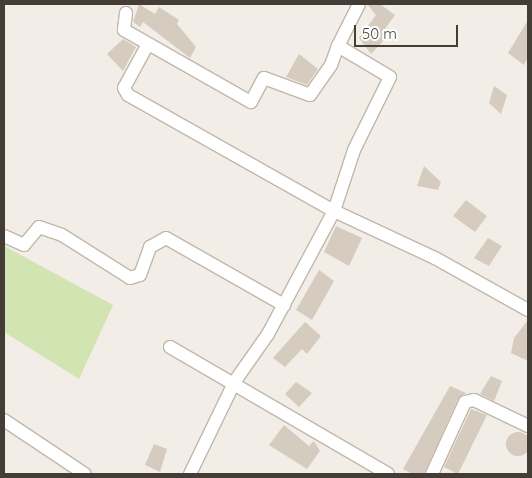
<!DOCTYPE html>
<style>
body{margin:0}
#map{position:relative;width:532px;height:478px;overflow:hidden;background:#f2ede6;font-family:Quicksand,sans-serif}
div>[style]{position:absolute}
.green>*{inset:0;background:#d1e4b1}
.building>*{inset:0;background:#d6cbbf}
.round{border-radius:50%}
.roads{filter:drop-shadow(1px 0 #c0b7ac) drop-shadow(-1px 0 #c0b7ac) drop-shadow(0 1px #c0b7ac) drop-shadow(0 -1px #c0b7ac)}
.minor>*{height:12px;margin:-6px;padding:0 6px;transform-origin:6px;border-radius:6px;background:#fff}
span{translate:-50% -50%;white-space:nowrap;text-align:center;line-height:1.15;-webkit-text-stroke:5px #fff;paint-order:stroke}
.frame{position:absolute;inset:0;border:5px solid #443d36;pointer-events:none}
.scale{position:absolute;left:354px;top:25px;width:104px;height:22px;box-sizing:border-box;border:2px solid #443d36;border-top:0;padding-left:6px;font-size:15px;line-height:18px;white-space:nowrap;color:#443d36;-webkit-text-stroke:4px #fff;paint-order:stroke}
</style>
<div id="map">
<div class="green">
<div style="clip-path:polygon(4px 246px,113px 305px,79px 379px,4px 332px)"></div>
</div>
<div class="building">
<div style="clip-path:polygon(139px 4px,155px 14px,159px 7px,179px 20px,177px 24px,196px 47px,190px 58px,143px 22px,140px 27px,133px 22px)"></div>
<div style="clip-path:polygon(367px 4px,380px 4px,395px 15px,382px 33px,388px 36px,371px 54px,359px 38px,376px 15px)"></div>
<div style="clip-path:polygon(528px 20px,528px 57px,524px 65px,508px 53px)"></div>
<div style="clip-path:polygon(123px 39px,136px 47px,123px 71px,107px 54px)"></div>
<div style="clip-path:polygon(299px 54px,318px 69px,307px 85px,286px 77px)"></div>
<div style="clip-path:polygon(494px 86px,507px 95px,501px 114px,489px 103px)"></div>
<div style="clip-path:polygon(424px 166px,441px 182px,438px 190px,417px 186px)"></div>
<div style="clip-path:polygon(466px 200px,487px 216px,475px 232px,453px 216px)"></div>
<div style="clip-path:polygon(336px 226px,362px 238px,349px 266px,324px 252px)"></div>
<div style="clip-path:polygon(488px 238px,502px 246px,489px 266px,474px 258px)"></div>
<div style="clip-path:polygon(319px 270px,334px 281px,312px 320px,296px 310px)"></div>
<div style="clip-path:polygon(528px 320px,528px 361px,511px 353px,514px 338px)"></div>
<div style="clip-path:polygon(305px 322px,321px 336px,307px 354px,302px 349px,285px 367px,273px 358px)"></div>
<div style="clip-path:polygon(491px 376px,502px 381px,494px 401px,480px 394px)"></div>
<div style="clip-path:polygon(296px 382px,312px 393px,299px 407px,285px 394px)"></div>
<div style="clip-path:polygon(450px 386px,466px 393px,458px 399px,424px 474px,412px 474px,403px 469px)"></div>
<div style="clip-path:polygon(471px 409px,487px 415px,458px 474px,444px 467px)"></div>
<div style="clip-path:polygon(284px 425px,309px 446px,314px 441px,320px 451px,307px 469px,269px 445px)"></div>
<div class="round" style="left:506px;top:432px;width:24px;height:24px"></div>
<div style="clip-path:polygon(154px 444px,167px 449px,160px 472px,145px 465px)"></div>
</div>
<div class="roads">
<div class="minor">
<div style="left:126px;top:13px;width:17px;rotate:97deg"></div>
<div style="left:124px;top:30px;width:146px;rotate:29.6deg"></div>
<div style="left:251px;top:102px;width:27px;rotate:-62deg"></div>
<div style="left:264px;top:78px;width:49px;rotate:20.3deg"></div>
<div style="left:310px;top:95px;width:37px;rotate:-55deg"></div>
<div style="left:331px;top:65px;width:20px;rotate:-70deg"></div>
<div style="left:148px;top:44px;width:50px;rotate:118.6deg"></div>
<div style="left:124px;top:88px;width:8px;rotate:60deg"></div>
<div style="left:128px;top:95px;width:236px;rotate:29.4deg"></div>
<div style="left:334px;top:211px;width:111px;rotate:25deg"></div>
<div style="left:435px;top:258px;width:107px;rotate:29.2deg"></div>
<div style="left:4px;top:236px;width:22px;rotate:24deg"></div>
<div style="left:24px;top:245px;width:23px;rotate:-50deg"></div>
<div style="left:39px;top:227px;width:24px;rotate:19deg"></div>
<div style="left:62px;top:235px;width:80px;rotate:32.3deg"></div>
<div style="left:130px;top:278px;width:10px;rotate:-17deg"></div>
<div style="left:140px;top:275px;width:30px;rotate:-70deg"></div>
<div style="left:150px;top:247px;width:18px;rotate:-29deg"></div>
<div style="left:166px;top:238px;width:136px;rotate:29.6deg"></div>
<div style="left:170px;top:347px;width:252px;rotate:30.2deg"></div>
<div style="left:4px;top:420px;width:97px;rotate:33.7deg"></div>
<div style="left:190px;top:474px;width:103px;rotate:-64.2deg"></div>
<div style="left:235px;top:381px;width:57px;rotate:-54.9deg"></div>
<div style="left:268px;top:334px;width:140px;rotate:-61.8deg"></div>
<div style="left:334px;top:211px;width:64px;rotate:-71.8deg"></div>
<div style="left:354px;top:150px;width:81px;rotate:-63.7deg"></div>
<div style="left:390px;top:77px;width:61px;rotate:-149.2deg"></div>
<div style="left:338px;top:46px;width:47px;rotate:-63.4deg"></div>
<div style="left:432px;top:474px;width:79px;rotate:-65.4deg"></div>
<div style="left:465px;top:402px;width:9px;rotate:-13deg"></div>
<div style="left:474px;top:400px;width:60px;rotate:25.7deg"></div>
</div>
</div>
<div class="frame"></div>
<div class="scale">50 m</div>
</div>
